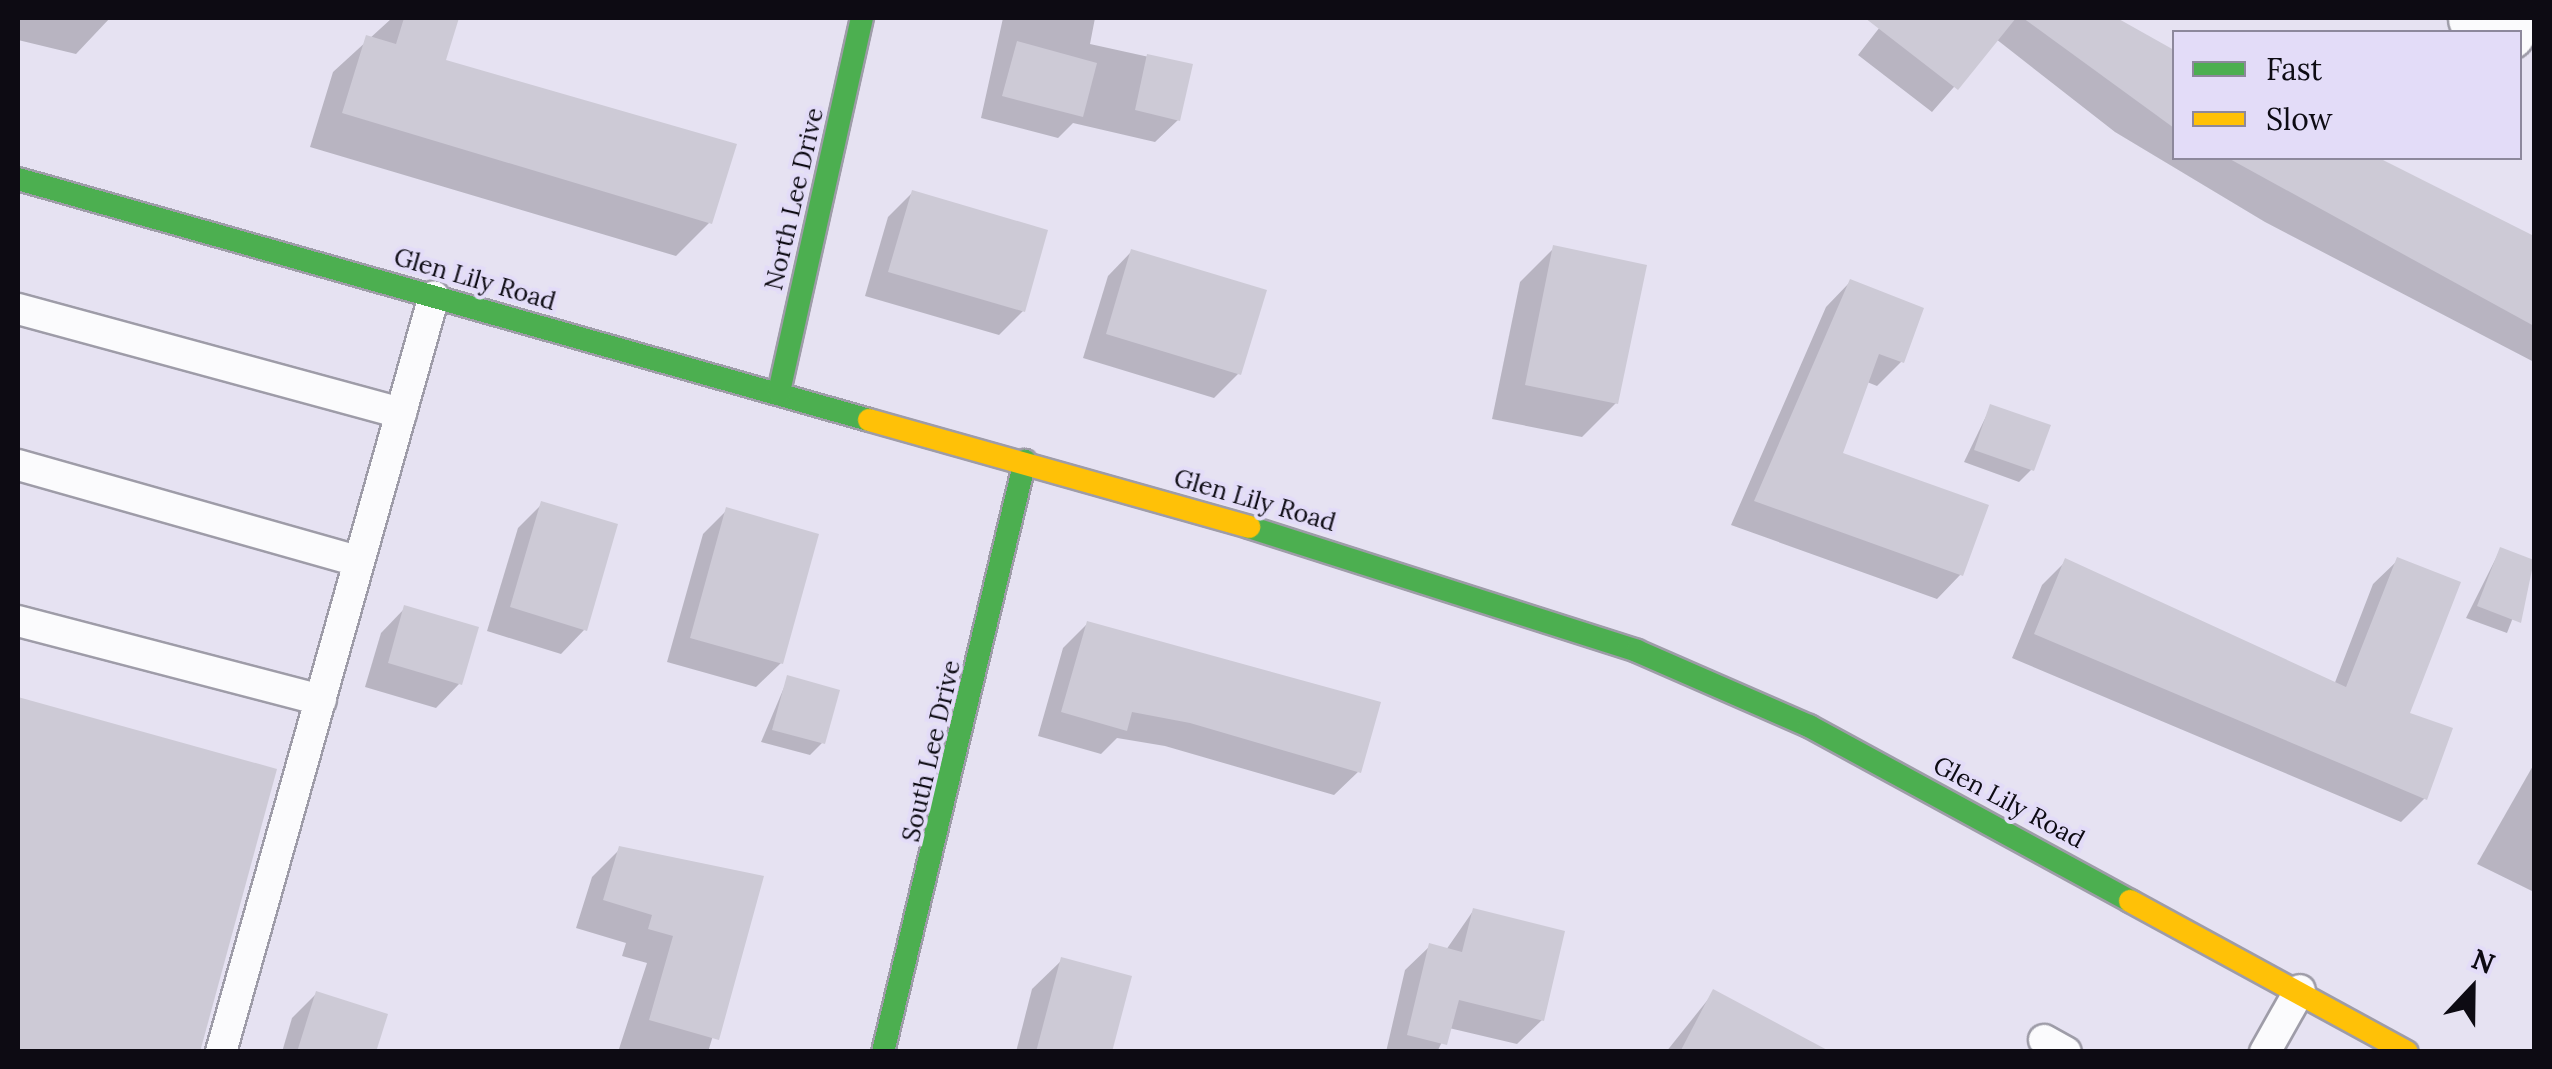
<!DOCTYPE html>
<style>
body{margin:0}
#map{position:relative;width:2552px;height:1069px;overflow:hidden;background:#e6e2f2;font-family:Lora,serif}
div>[style]{position:absolute}
.shadow>*{inset:0;background:#0003}
.building>*{inset:0;background:#cdcad6}
.roads{filter:drop-shadow(2px 0 #9e9ca8) drop-shadow(-2px 0 #9e9ca8) drop-shadow(0 2px #9e9ca8) drop-shadow(0 -2px #9e9ca8)}
.lane>*{height:30px;margin:-15px;padding:0 15px;transform-origin:15px;border-radius:15px;background:#fbfbfd}
.street>*{height:55px;margin:-27.5px;padding:0 27.5px;transform-origin:27.5px;border-radius:27.5px;background:#fbfbfd}
.fast>*{height:22px;margin:-11px;padding:0 11px;transform-origin:11px;border-radius:11px;background:#4caf50}
.slow>*{height:22px;margin:-11px;padding:0 11px;transform-origin:11px;border-radius:11px;background:#ffc107}
span{translate:-50% -50%;white-space:nowrap;text-align:center;line-height:1.15;-webkit-text-stroke:8px #e3dcf8;paint-order:stroke}
.street-label{font-size:25px;color:#0d0b13}
.frame{position:absolute;inset:0;border:20px solid #0d0b13;pointer-events:none}
.legend{position:absolute;left:2172px;top:30px;width:350px;height:130px;box-sizing:border-box;background:#e3dcf8;border:2px solid #8d889c;margin:0;padding:12px 18px;list-style:none;font-size:30px;color:#0d0b13}
.legend li{display:flex;align-items:center;gap:20px;height:50px}
.legend b{width:50px;border:2px solid #8d889c}
.north{position:absolute;left:2422px;top:939px;width:100px;height:100px;-webkit-text-stroke:8px #e3dcf8;paint-order:stroke;rotate:22deg;font-size:28px;font-weight:700;line-height:40px;text-align:center;color:#0d0b13}
.north::after{content:'';display:block;margin:auto;width:35px;height:45px;background:#0d0b13;clip-path:polygon(50% 0,100% 100%,50% 72%,0 100%)}
</style>
<div id="map">
<div class="shadow">
<div style="clip-path:polygon(18px 18px,110px 18px,76px 54px,18px 40px)"></div>
<div style="clip-path:polygon(392px 18px,457px 18px,443px 61px,710px 222px,676px 256px,310px 147px,333px 72px)"></div>
<div style="clip-path:polygon(1003px 18px,1095px 18px,1090px 44px,1190px 66px,1178px 120px,1155px 142px,1073px 123px,1058px 138px,981px 118px)"></div>
<div style="clip-path:polygon(1887px 18px,2112px 18px,2174px 53px,2174px 158px,2365px 158px,2534px 244px,2534px 362px,2265px 222px,2115px 132px,1996px 39px,1932px 112px,1858px 55px)"></div>
<div style="clip-path:polygon(912px 193px,1023px 311px,999px 335px,865px 296px,888px 217px)"></div>
<div style="clip-path:polygon(1554px 248px,1616px 403px,1582px 437px,1492px 419px,1520px 282px)"></div>
<div style="clip-path:polygon(1132px 251px,1239px 373px,1214px 398px,1083px 358px,1108px 276px)"></div>
<div style="clip-path:polygon(1850px 282px,1902px 361px,1877px 386px,1867px 382px,1840px 454px,1961px 574px,1937px 599px,1731px 525px,1826px 307px)"></div>
<div style="clip-path:polygon(1991px 406px,2032px 469px,2019px 482px,1964px 462px)"></div>
<div style="clip-path:polygon(542px 504px,585px 629px,561px 654px,487px 631px,518px 528px)"></div>
<div style="clip-path:polygon(727px 510px,781px 663px,756px 687px,667px 662px,703px 534px)"></div>
<div style="clip-path:polygon(2500px 550px,2534px 563px,2507px 633px,2466px 618px)"></div>
<div style="clip-path:polygon(2398px 560px,2407px 714px,2425px 798px,2401px 822px,2012px 658px,2042px 585px,2066px 561px,2334px 685px,2373px 584px)"></div>
<div style="clip-path:polygon(405px 608px,460px 683px,436px 708px,365px 687px,381px 633px)"></div>
<div style="clip-path:polygon(1087px 624px,1359px 771px,1334px 795px,1165px 746px,1117px 738px,1101px 754px,1038px 736px,1063px 648px)"></div>
<div style="clip-path:polygon(788px 678px,822px 743px,810px 755px,761px 742px)"></div>
<div style="clip-path:polygon(18px 700px,274px 771px,197px 1052px,18px 1052px)"></div>
<div style="clip-path:polygon(2534px 764px,2534px 892px,2477px 864px)"></div>
<div style="clip-path:polygon(620px 849px,761px 878px,708px 1052px,618px 1052px,647px 963px,622px 956px,626px 943px,576px 928px,592px 877px)"></div>
<div style="clip-path:polygon(1473px 911px,1542px 1020px,1517px 1044px,1449px 1028px,1437px 1052px,1386px 1052px,1405px 970px,1430px 946px,1446px 950px)"></div>
<div style="clip-path:polygon(1062px 960px,1110px 1052px,1016px 1052px,1032px 989px)"></div>
<div style="clip-path:polygon(1714px 992px,1826px 1052px,1666px 1052px)"></div>
<div style="clip-path:polygon(316px 994px,373px 1052px,282px 1052px,292px 1018px)"></div>
</div>
<div class="building">
<div style="clip-path:polygon(404px 18px,459px 18px,446px 60px,737px 144px,712px 224px,342px 113px,366px 35px,396px 44px)"></div>
<div style="clip-path:polygon(1865px 18px,2016px 18px,1958px 90px)"></div>
<div style="clip-path:polygon(2023px 18px,2117px 18px,2174px 50px,2174px 128px)"></div>
<div style="clip-path:polygon(1017px 41px,1097px 63px,1083px 117px,1002px 96px)"></div>
<div style="clip-path:polygon(1147px 54px,1193px 64px,1180px 121px,1135px 110px)"></div>
<div style="clip-path:polygon(2228px 158px,2379px 158px,2534px 236px,2534px 326px)"></div>
<div style="clip-path:polygon(912px 190px,1048px 230px,1025px 312px,888px 272px)"></div>
<div style="clip-path:polygon(1553px 245px,1647px 265px,1618px 404px,1525px 385px)"></div>
<div style="clip-path:polygon(1131px 249px,1267px 290px,1241px 375px,1106px 334px)"></div>
<div style="clip-path:polygon(1850px 279px,1924px 308px,1904px 363px,1879px 354px,1843px 453px,1989px 505px,1963px 576px,1754px 501px)"></div>
<div style="clip-path:polygon(1990px 404px,2051px 425px,2034px 471px,1974px 450px)"></div>
<div style="clip-path:polygon(541px 501px,618px 524px,587px 631px,510px 607px)"></div>
<div style="clip-path:polygon(726px 507px,819px 534px,783px 664px,690px 638px)"></div>
<div style="clip-path:polygon(2500px 547px,2534px 560px,2521px 623px,2477px 606px)"></div>
<div style="clip-path:polygon(2397px 557px,2461px 582px,2410px 713px,2453px 728px,2427px 800px,2034px 634px,2065px 558px,2346px 687px)"></div>
<div style="clip-path:polygon(404px 605px,479px 627px,462px 685px,388px 663px)"></div>
<div style="clip-path:polygon(1087px 621px,1381px 702px,1361px 773px,1190px 723px,1132px 712px,1127px 731px,1061px 712px)"></div>
<div style="clip-path:polygon(787px 675px,840px 690px,825px 744px,772px 730px)"></div>
<div style="clip-path:polygon(18px 697px,277px 769px,200px 1052px,18px 1052px)"></div>
<div style="clip-path:polygon(619px 846px,764px 876px,719px 1040px,649px 1020px,673px 936px,648px 929px,652px 915px,603px 900px)"></div>
<div style="clip-path:polygon(1473px 908px,1565px 931px,1544px 1021px,1459px 1000px,1447px 1045px,1407px 1035px,1429px 943px,1462px 952px)"></div>
<div style="clip-path:polygon(1061px 957px,1132px 976px,1112px 1052px,1036px 1052px)"></div>
<div style="clip-path:polygon(1713px 989px,1831px 1052px,1680px 1052px)"></div>
<div style="clip-path:polygon(316px 991px,388px 1014px,376px 1052px,297px 1052px)"></div>
</div>
<div class="roads">
<div class="lane">
<div style="left:18px;top:309px;width:397px;rotate:15.2deg"></div>
<div style="left:18px;top:465px;width:352px;rotate:15.8deg"></div>
<div style="left:18px;top:621px;width:313px;rotate:14.6deg"></div>
<div style="left:2044px;top:1040px;width:25px;rotate:29deg"></div>
<div style="left:221px;top:1052px;width:785px;rotate:-74.27deg"></div>
<div style="left:2265px;top:1052px;width:71px;rotate:-60.6deg"></div>
</div>
<div class="street">
<div style="left:2476px;top:18px;width:34px;rotate:24deg"></div>
</div>
<div class="fast">
<div style="left:18px;top:179px;width:884px;rotate:15.81deg"></div>
<div style="left:779px;top:392px;width:383px;rotate:-77.5deg"></div>
<div style="left:1249px;top:527px;width:407px;rotate:17.7deg"></div>
<div style="left:1637px;top:651px;width:188px;rotate:23.6deg"></div>
<div style="left:1809px;top:726px;width:366px;rotate:28.6deg"></div>
<div style="left:883px;top:1052px;width:608px;rotate:-76.49deg"></div>
</div>
<div class="slow">
<div style="left:869px;top:420px;width:395px;rotate:15.7deg"></div>
<div style="left:2130px;top:901px;width:315px;rotate:28.6deg"></div>
</div>
</div>
<div class="street-label">
<span style="left:794px;top:199px;rotate:-77deg">North Lee Drive</span>
<span style="left:475px;top:279px;rotate:16deg">Glen Lily Road</span>
<span style="left:1255px;top:500px;rotate:16deg">Glen Lily Road</span>
<span style="left:931px;top:751px;rotate:-77deg">South Lee Drive</span>
<span style="left:2009px;top:802px;rotate:28deg">Glen Lily Road</span>
</div>
<div class="frame"></div>
<ul class="legend">
<li><b style="height:12px;background:#4caf50"></b>Fast</li>
<li><b style="height:12px;background:#ffc107"></b>Slow</li>
</ul>
<div class="north">N</div>
</div>
